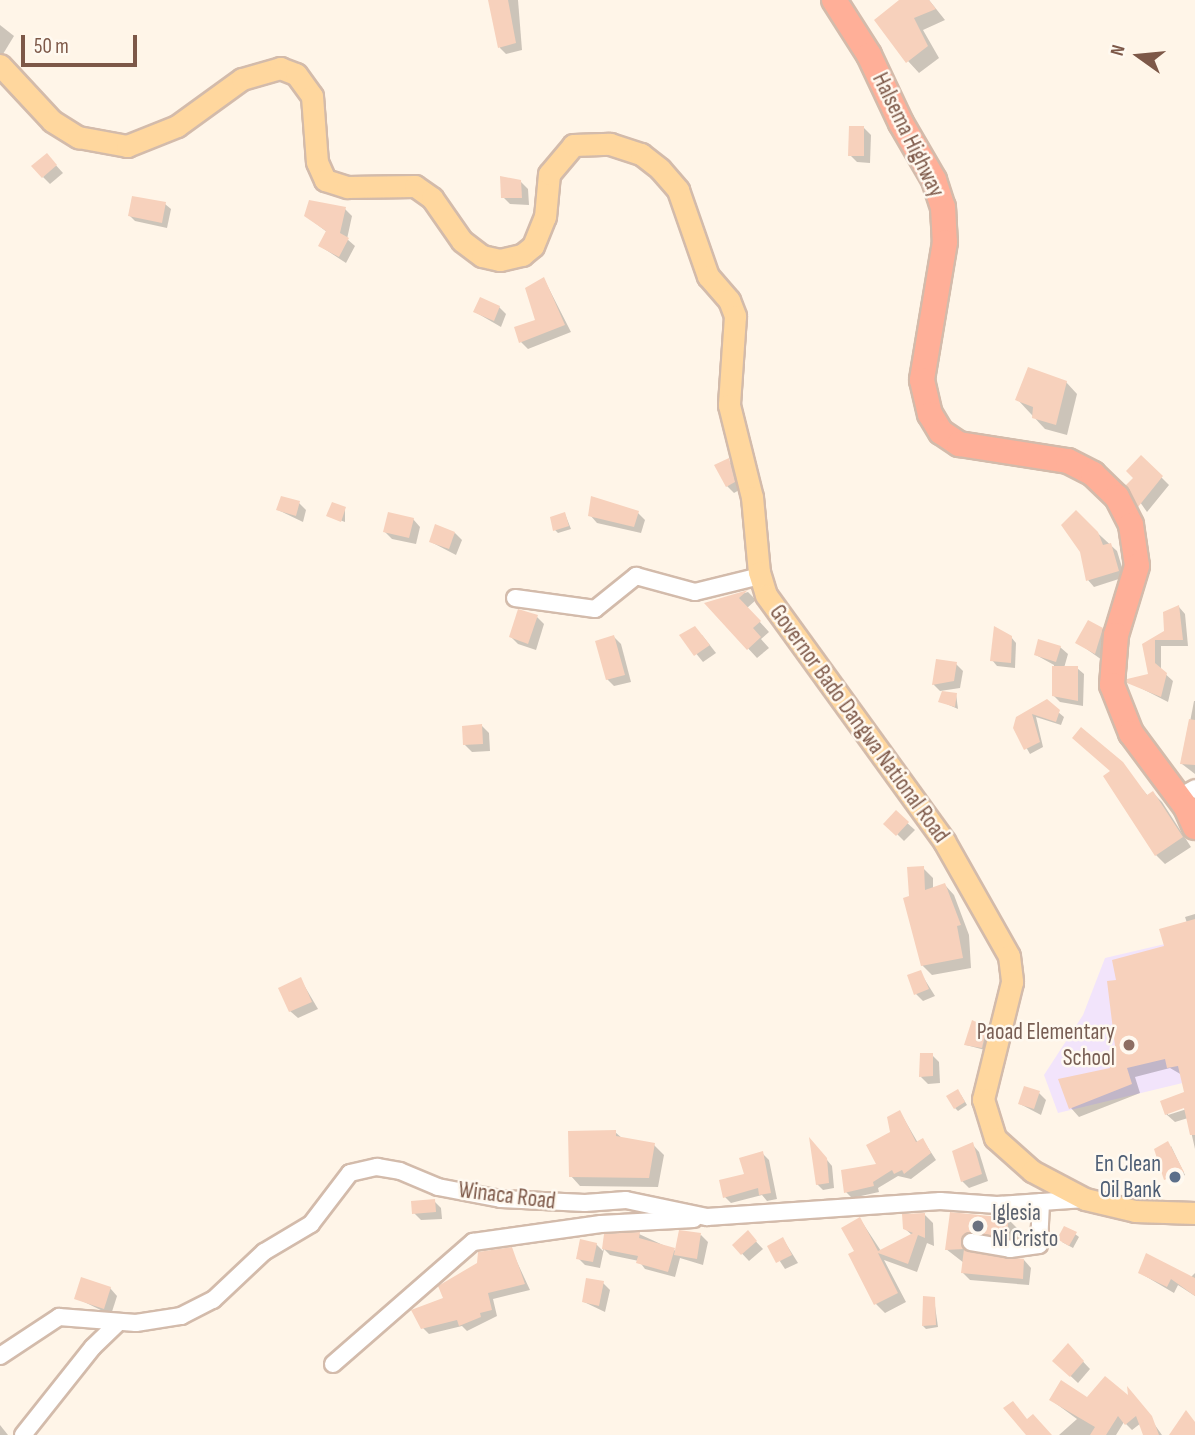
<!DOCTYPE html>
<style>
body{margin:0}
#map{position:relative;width:1195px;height:1435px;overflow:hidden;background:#fff5e8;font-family:"Sofia Sans Condensed",sans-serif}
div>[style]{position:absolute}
.education>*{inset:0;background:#f2e4fb}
.shadow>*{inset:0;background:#0003}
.building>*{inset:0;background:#f7d1bc}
.roads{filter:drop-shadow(2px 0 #d3bbab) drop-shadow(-2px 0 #d3bbab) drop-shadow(0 2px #d3bbab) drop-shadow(0 -2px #d3bbab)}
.minor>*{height:16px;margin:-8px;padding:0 8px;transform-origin:8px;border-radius:8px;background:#fff}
.major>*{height:21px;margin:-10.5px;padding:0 10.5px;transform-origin:10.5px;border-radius:10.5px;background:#ffd79e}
.highway>*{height:24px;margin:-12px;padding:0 12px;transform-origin:12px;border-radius:12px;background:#ffaf98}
.dots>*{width:19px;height:19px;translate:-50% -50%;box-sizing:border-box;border:4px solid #fff9f0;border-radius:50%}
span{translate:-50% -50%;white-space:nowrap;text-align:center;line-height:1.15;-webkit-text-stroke:5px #fff9f0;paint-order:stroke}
.street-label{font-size:23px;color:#7d5848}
.education-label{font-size:23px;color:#785e54}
.right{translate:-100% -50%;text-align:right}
.service-label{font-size:23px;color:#4e5e75}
.worship-label{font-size:23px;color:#5b616d}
.left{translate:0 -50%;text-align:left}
.north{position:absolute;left:1104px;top:21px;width:70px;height:70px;-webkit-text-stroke:5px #fff9f0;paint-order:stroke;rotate:285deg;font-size:19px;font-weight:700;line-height:28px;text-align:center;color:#7d5848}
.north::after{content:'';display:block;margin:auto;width:24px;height:32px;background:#7d5848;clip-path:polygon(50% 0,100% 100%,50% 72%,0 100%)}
.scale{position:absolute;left:21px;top:35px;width:116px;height:32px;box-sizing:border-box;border:4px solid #7d5848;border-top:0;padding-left:9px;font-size:21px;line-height:24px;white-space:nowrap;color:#7d5848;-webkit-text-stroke:5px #fff9f0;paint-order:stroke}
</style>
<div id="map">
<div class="education">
<div style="clip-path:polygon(1195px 937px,1195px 1080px,1058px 1113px,1044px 1075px,1083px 1015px,1105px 958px)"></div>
</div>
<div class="shadow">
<div style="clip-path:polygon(492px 0,518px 0,522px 50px,506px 54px,500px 48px)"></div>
<div style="clip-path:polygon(901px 0,929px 0,945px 20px,923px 30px,939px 58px,919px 73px,908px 61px)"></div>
<div style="clip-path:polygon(0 25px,14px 36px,0 59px)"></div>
<div style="clip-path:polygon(864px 128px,871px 135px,870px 163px,857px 162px,850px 155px)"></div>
<div style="clip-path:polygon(53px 162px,63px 173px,50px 184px,43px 177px)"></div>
<div style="clip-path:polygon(521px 182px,528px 189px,529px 205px,510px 204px,503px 197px)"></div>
<div style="clip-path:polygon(165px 204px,171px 209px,167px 228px,135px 221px,130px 216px)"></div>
<div style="clip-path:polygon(345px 209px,352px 216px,347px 239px,355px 246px,346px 263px,320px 246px,327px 232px,306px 216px)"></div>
<div style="clip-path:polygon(544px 279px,571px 332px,528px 349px,521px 342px,537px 321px)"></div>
<div style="clip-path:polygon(499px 307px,506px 314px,501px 327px,475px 312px)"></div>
<div style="clip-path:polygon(1066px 382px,1077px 394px,1067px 435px,1045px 429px,1017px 399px)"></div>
<div style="clip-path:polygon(1141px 457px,1169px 485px,1147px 512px,1128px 485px,1136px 478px)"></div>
<div style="clip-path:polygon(728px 460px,735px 467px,741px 489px,734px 493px,727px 486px)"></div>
<div style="clip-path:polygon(299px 503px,306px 510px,303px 522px,278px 510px)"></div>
<div style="clip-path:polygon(345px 509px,345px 522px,329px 516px)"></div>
<div style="clip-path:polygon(638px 513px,645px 520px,641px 533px,597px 523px,590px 515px)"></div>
<div style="clip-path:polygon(1076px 513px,1117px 551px,1125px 577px,1094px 587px,1088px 580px)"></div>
<div style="clip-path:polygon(565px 514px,571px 529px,558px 533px,555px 530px)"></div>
<div style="clip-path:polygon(413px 519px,420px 527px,416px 544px,392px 539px,385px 532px)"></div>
<div style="clip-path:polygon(455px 533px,462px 540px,456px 555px,431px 542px)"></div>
<div style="clip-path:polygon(748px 592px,756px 600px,747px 608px,769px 632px,761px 639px,769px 648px,757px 658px,707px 604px)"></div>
<div style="clip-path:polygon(1179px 607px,1185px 614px,1188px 646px,1161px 646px,1161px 670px,1173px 681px,1168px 702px,1129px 682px,1150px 675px,1144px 645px,1165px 632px)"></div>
<div style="clip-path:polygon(537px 617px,544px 624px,536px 650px,518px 644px,511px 637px)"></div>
<div style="clip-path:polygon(1102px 629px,1109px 637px,1102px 660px,1078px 643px)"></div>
<div style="clip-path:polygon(681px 635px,702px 635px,716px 653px,703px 662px)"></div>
<div style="clip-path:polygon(614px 637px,621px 644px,631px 682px,614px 686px,607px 679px)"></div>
<div style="clip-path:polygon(1011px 637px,1016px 643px,1015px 668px,997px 666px,992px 660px)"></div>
<div style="clip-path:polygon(1060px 647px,1068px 654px,1064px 668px,1077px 668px,1084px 674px,1083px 706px,1060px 702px,1053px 695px,1054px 665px,1036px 655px)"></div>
<div style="clip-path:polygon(956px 664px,963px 671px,960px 688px,940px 691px,933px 684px)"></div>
<div style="clip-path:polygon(956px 694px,958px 709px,940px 701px)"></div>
<div style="clip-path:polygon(1194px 701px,1195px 701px,1195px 774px,1182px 764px)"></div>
<div style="clip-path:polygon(1046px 702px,1064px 717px,1061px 725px,1036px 717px,1043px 747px,1030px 754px,1015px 728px)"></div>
<div style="clip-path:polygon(482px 726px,489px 733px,490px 751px,472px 752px,464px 744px)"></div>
<div style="clip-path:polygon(1121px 764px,1148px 796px,1153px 793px,1162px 802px,1191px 847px,1165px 864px,1156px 855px)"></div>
<div style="clip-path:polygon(896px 813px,915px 830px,904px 841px,886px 823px)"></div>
<div style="clip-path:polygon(923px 868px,933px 878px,933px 889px,945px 885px,954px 895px,969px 935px,971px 968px,932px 975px,922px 965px,911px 897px)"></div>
<div style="clip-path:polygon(evenodd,1195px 914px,1195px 1149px,1188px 1118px,1175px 1122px,1166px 1114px,1186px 1094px,1182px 1075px,1170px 1068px,1135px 1077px,1140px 1093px,1079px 1117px,1071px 1108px,1112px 1070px,1118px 1055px,1118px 981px,1166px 947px,1187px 923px,1185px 917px,1195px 914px,1191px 1104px,1193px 1107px,1168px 1115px,1168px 1111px,1191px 1104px)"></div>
<div style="clip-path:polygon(920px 972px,935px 996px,923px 1001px,916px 994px)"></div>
<div style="clip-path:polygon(301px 980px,318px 1009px,298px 1018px,290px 1011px)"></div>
<div style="clip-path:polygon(986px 1028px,985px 1050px,966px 1045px)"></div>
<div style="clip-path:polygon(932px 1055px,939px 1062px,940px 1083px,928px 1084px,921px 1077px)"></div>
<div style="clip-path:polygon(1039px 1093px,1046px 1100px,1041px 1115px,1020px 1104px)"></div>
<div style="clip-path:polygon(961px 1095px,967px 1105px,958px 1111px,955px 1108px)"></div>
<div style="clip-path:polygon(900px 1112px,918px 1143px,923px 1140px,936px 1160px,911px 1179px,898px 1176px,878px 1188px,879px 1192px,852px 1198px,846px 1192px,879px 1165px)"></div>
<div style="clip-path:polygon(615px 1132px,623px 1139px,654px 1145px,664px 1155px,658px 1187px,580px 1186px,571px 1176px)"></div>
<div style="clip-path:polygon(812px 1142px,832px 1166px,834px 1188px,823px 1190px,817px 1184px)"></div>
<div style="clip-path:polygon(972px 1144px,979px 1152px,988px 1181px,969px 1188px,962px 1181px)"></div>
<div style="clip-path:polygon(1171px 1146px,1185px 1175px,1169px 1183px,1161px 1169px)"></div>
<div style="clip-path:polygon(762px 1153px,769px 1160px,777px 1199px,767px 1201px,762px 1195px,731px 1203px,725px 1197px)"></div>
<div style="clip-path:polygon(434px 1201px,441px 1208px,442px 1219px,421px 1220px,414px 1213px)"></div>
<div style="clip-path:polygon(924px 1214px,933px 1223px,934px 1246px,927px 1243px,917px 1272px,884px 1260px,906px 1302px,885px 1313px,876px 1304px,856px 1251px,860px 1219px,881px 1251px,912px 1235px,904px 1228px)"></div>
<div style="clip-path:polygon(952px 1214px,1008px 1219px,1022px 1233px,1020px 1251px,982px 1245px,975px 1253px,1024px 1260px,1031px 1268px,1029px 1285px,970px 1280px,962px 1272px,964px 1263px,946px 1249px)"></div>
<div style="clip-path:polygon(748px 1233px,763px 1249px,749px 1261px,734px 1245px)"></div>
<div style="clip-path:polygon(639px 1234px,676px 1251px,701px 1235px,708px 1242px,703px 1265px,680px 1258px,675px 1277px,645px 1269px,639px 1261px,610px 1255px,604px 1249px,600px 1268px,585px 1265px,578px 1258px,596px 1244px,603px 1251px,605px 1236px)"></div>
<div style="clip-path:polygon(1075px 1234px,1079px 1237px,1073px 1248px,1062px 1242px)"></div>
<div style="clip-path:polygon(783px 1239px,798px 1263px,785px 1269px,770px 1246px)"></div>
<div style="clip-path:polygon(511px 1249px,530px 1290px,493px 1299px,497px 1316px,467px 1331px,462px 1326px,429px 1334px,423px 1328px,446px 1299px)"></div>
<div style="clip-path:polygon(1140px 1273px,1191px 1277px,1195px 1273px,1195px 1296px,1178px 1285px,1174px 1293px)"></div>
<div style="clip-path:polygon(603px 1283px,610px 1290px,605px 1312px,584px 1302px)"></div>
<div style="clip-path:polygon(110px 1288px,117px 1296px,111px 1315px,76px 1298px)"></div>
<div style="clip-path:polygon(934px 1299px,938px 1327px,926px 1329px,923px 1326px)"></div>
<div style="clip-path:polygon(1075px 1353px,1090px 1369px,1078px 1383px,1062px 1368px)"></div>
<div style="clip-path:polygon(1133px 1394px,1162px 1435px,1145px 1435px,1141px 1423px,1132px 1430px,1124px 1422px,1116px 1435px,1059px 1435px,1077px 1419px,1051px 1400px,1130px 1399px)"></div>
<div style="clip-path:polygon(0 1425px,8px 1435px,0 1435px)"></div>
</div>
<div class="building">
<div style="clip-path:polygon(488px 0,508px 0,516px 43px,498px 48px)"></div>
<div style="clip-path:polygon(899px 0,929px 0,936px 9px,914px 18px,928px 46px,906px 63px,874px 20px)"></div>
<div style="clip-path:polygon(849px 126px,864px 126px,864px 156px,848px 156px)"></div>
<div style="clip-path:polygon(47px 153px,57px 165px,42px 178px,31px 166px)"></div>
<div style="clip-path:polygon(500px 176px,521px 180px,522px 198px,501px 198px)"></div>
<div style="clip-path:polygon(132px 196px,166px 202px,162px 223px,128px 216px)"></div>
<div style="clip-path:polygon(309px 200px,346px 207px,340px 233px,349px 238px,339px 257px,318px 246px,326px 231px,304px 216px)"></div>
<div style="clip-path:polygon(544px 277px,565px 325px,519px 343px,514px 327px,535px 320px,525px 288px)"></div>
<div style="clip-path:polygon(480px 297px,500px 306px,494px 321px,473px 312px)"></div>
<div style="clip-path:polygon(1028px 367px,1067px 381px,1056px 425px,1032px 418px,1033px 407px,1015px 400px)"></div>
<div style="clip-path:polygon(1141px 455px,1163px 476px,1138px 507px,1126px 485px,1133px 478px,1126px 471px)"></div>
<div style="clip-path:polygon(729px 458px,735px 482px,726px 487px,714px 465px)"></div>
<div style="clip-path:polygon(281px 496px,300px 501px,296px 516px,276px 510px)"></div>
<div style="clip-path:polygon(591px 496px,639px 511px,634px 527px,588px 516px)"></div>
<div style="clip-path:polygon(332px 502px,346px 507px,341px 522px,326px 516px)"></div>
<div style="clip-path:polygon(1076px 510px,1098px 532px,1103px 545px,1111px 543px,1119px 571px,1086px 581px,1080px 552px,1061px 525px)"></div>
<div style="clip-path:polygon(388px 512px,414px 518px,409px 538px,383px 532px)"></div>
<div style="clip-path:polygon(565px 512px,569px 526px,553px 531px,550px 517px)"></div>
<div style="clip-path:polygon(435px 524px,455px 532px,449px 549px,429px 542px)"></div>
<div style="clip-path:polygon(748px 590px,739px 598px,761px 621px,753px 628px,761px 637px,747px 650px,704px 603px)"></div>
<div style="clip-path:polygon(1179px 605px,1183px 640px,1155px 640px,1155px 663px,1167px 673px,1161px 697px,1127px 683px,1127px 679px,1148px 674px,1142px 644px,1164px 631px,1163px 612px)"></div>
<div style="clip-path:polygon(518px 609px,538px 615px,528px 644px,509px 637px)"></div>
<div style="clip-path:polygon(1088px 620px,1103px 628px,1095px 654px,1075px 643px)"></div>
<div style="clip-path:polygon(695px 626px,710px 645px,694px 656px,679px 635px)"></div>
<div style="clip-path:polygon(994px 626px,1012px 636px,1011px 663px,990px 661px)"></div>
<div style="clip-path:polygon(614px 635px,625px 675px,606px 680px,595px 641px)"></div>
<div style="clip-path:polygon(1038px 639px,1061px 646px,1056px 662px,1034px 655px)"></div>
<div style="clip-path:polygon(936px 659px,957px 662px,954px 681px,932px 685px)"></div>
<div style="clip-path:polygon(1052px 666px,1078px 666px,1078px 701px,1052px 696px)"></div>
<div style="clip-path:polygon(942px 691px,957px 693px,955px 707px,938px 702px)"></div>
<div style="clip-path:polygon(1047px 699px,1060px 710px,1056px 722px,1032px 714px,1040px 742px,1024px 750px,1013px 728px,1016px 717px)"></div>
<div style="clip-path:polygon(1189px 719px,1195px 720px,1195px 765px,1180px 764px)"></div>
<div style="clip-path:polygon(482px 724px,483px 744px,463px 745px,462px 726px)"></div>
<div style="clip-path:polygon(1081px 727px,1123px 762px,1147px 795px,1153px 791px,1183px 837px,1155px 856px,1103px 776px,1110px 771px,1072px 738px)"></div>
<div style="clip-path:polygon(896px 810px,909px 822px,896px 836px,883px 824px)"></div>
<div style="clip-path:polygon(924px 866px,925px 890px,945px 883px,961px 925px,957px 926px,963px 958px,921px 966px,903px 898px,909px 896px,907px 867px)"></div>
<div style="clip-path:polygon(1195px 919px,1195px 1135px,1190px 1135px,1184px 1108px,1165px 1115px,1160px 1101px,1184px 1092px,1178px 1066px,1167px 1068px,1165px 1059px,1127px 1068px,1132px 1084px,1069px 1109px,1058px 1079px,1110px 1068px,1107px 1056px,1116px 1054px,1107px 981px,1116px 980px,1112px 960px,1164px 946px,1159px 929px)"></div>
<div style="clip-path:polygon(921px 970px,929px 989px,914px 995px,907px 975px)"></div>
<div style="clip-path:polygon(301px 977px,312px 1002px,289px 1012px,278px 988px)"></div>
<div style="clip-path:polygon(972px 1020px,987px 1027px,982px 1048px,964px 1045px)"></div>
<div style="clip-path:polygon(920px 1053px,933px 1053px,933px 1076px,919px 1077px)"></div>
<div style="clip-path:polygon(1024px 1086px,1040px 1091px,1034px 1109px,1018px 1104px)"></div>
<div style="clip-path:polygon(958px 1089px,965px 1102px,954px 1109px,946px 1096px)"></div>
<div style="clip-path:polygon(900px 1110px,916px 1142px,923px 1138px,931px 1153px,904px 1174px,902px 1170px,894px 1174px,892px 1170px,873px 1182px,874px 1186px,844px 1193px,841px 1170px,876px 1164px,866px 1145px,890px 1132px,887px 1117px)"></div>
<div style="clip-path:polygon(616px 1130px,616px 1136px,655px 1143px,649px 1178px,569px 1177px,568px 1131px)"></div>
<div style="clip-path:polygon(809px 1137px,827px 1158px,829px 1183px,816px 1185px)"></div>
<div style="clip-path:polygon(1168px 1141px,1184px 1172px,1164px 1180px,1154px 1149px)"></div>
<div style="clip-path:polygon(973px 1142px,982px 1174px,961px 1182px,952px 1151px)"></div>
<div style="clip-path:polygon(763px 1151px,771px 1193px,759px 1195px,758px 1188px,723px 1198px,719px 1180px,744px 1174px,739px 1158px)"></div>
<div style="clip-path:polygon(435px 1199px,436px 1212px,412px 1214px,411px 1201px)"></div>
<div style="clip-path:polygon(950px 1212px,1009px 1218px,1006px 1238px,968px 1232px,961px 1239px,964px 1249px,945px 1250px)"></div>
<div style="clip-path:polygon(925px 1213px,925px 1238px,918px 1235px,908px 1264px,878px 1253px,898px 1293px,874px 1305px,848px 1254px,854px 1251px,841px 1228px,860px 1217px,878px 1251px,913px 1233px,903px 1229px,902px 1214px)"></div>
<div style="clip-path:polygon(1064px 1226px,1077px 1232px,1069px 1246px,1057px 1239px)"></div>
<div style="clip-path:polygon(679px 1230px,701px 1233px,697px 1259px,674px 1255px)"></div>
<div style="clip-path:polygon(748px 1230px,757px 1241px,741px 1255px,732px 1245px)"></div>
<div style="clip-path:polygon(640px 1232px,639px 1238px,675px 1248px,668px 1272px,636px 1263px,638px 1256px,602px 1249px,604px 1234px)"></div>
<div style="clip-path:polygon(783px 1237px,792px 1255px,776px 1263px,767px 1246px)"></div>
<div style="clip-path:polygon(580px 1239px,597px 1243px,593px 1262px,576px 1259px)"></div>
<div style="clip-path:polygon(512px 1247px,525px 1284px,488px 1293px,492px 1310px,480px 1313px,481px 1317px,459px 1326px,457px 1320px,421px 1329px,411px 1310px,443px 1298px,438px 1286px,477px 1263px,478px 1252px)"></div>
<div style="clip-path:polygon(964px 1249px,1024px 1259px,1023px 1279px,961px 1273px)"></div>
<div style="clip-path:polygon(1146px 1253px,1195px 1278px,1195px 1296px,1171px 1279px,1167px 1287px,1138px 1273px)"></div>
<div style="clip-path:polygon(81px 1277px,111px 1287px,104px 1309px,74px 1299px)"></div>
<div style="clip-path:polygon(586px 1278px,604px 1281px,599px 1306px,582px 1302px)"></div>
<div style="clip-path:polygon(923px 1296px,935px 1297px,936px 1325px,922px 1326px)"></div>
<div style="clip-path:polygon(1068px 1343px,1084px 1361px,1070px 1377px,1052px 1361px)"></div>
<div style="clip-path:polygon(1105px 1376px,1128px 1395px,1127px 1386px,1152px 1416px,1159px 1435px,1143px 1435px,1136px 1416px,1125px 1425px,1118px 1416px,1106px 1435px,1090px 1435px,1095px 1427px,1049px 1400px,1061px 1380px,1087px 1397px)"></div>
<div style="clip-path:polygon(1013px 1401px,1027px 1419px,1033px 1414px,1052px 1435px,1026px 1435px,1003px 1408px)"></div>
<div style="clip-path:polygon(1186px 1410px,1195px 1422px,1195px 1435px,1169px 1435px)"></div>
</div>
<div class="roads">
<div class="minor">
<div style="left:515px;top:598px;width:81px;rotate:7.8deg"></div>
<div style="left:595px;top:609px;width:53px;rotate:-38.8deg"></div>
<div style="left:636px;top:576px;width:61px;rotate:15.2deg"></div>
<div style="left:695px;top:592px;width:67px;rotate:-13.8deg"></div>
<div style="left:1179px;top:797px;width:18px;rotate:-29deg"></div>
<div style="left:971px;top:1242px;width:40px;rotate:10deg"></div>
<div style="left:1010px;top:1249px;width:29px;rotate:-8deg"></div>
<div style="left:1039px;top:1245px;width:43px;rotate:-87.3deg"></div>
<div style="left:0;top:1356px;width:71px;rotate:-33.5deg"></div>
<div style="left:59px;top:1317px;width:77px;rotate:4.5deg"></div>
<div style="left:136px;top:1323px;width:46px;rotate:-8.8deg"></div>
<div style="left:181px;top:1316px;width:36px;rotate:-27deg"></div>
<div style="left:213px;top:1300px;width:70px;rotate:-43.3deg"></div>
<div style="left:264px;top:1252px;width:55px;rotate:-30.8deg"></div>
<div style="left:311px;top:1224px;width:64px;rotate:-52.6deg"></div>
<div style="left:350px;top:1173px;width:28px;rotate:-13deg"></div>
<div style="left:377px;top:1167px;width:23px;rotate:10deg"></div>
<div style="left:400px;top:1171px;width:41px;rotate:22.8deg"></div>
<div style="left:438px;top:1187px;width:64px;rotate:10.8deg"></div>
<div style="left:501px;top:1199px;width:84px;rotate:2.7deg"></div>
<div style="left:585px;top:1203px;width:41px;rotate:-4.2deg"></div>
<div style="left:626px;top:1200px;width:83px;rotate:11.9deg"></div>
<div style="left:707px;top:1217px;width:234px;rotate:-3.9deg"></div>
<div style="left:940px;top:1201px;width:57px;rotate:4deg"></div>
<div style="left:997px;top:1205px;width:88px;rotate:-3.9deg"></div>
<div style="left:333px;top:1364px;width:186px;rotate:-41.1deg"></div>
<div style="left:473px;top:1242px;width:129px;rotate:-8deg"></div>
<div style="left:601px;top:1224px;width:93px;rotate:-3.1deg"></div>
<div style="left:23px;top:1435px;width:112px;rotate:-51.5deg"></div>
<div style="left:93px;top:1347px;width:35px;rotate:-44deg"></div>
</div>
<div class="major">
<div style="left:0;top:65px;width:76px;rotate:47.1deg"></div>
<div style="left:52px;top:121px;width:31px;rotate:32deg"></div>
<div style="left:78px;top:137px;width:50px;rotate:10.4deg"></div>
<div style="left:127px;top:146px;width:54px;rotate:-21.8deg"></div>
<div style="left:177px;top:126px;width:80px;rotate:-35.9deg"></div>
<div style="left:242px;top:79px;width:40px;rotate:-16deg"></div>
<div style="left:280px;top:68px;width:17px;rotate:21deg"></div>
<div style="left:296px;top:74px;width:27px;rotate:54deg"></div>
<div style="left:312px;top:96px;width:66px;rotate:85.7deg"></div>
<div style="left:317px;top:162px;width:20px;rotate:66deg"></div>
<div style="left:325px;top:180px;width:23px;rotate:18deg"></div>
<div style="left:347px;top:187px;width:68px;rotate:-0.8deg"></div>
<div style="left:415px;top:186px;width:21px;rotate:35deg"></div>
<div style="left:432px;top:198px;width:52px;rotate:55.1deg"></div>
<div style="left:462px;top:241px;width:25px;rotate:37deg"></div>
<div style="left:482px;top:256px;width:18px;rotate:13deg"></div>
<div style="left:500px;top:260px;width:23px;rotate:-13deg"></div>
<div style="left:522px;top:255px;width:14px;rotate:-39deg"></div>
<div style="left:533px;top:246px;width:31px;rotate:-68deg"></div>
<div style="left:545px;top:217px;width:43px;rotate:-84.7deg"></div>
<div style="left:549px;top:174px;width:38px;rotate:-50deg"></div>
<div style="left:573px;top:145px;width:37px;rotate:-2deg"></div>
<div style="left:610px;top:144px;width:33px;rotate:18deg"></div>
<div style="left:641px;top:154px;width:24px;rotate:38deg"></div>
<div style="left:660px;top:169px;width:28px;rotate:49deg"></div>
<div style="left:678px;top:190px;width:91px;rotate:70.8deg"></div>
<div style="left:708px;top:276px;width:32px;rotate:49deg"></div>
<div style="left:729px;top:300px;width:17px;rotate:69deg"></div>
<div style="left:735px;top:316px;width:89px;rotate:93.9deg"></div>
<div style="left:729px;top:405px;width:95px;rotate:76deg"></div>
<div style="left:752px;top:497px;width:75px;rotate:84.7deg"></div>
<div style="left:759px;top:572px;width:24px;rotate:73deg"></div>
<div style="left:766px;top:595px;width:304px;rotate:54.1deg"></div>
<div style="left:944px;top:841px;width:132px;rotate:60.5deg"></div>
<div style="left:1009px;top:956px;width:26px;rotate:83deg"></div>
<div style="left:1012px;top:982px;width:121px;rotate:103.9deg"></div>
<div style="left:983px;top:1099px;width:41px;rotate:72.9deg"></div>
<div style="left:995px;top:1138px;width:50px;rotate:41.7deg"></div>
<div style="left:1032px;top:1171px;width:60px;rotate:27.8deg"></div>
<div style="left:1085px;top:1199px;width:51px;rotate:13.5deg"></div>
<div style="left:1135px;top:1211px;width:60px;rotate:1.9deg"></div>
</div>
<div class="highway">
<div style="left:834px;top:0;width:65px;rotate:57.5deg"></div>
<div style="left:869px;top:55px;width:75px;rotate:64.8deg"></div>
<div style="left:901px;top:123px;width:66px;rotate:59.9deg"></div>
<div style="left:934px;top:180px;width:28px;rotate:72deg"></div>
<div style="left:943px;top:207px;width:35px;rotate:87deg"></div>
<div style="left:945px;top:242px;width:140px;rotate:99.5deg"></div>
<div style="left:922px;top:380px;width:35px;rotate:77deg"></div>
<div style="left:930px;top:414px;width:21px;rotate:59deg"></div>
<div style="left:941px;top:432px;width:22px;rotate:34deg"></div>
<div style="left:959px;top:444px;width:110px;rotate:8.9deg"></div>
<div style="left:1068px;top:461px;width:28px;rotate:27deg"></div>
<div style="left:1093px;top:474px;width:33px;rotate:44deg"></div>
<div style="left:1117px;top:497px;width:31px;rotate:63deg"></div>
<div style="left:1131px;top:525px;width:41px;rotate:81.7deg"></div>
<div style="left:1137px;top:566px;width:72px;rotate:106.9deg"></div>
<div style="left:1116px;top:635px;width:50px;rotate:94.6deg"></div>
<div style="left:1112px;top:685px;width:52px;rotate:68.4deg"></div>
<div style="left:1131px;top:733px;width:92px;rotate:53.4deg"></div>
<div style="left:1186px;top:807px;width:22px;rotate:66deg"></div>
</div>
</div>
<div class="dots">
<div style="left:1129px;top:1045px;background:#8d6e63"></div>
<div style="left:1175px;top:1177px;background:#5c6f8a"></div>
<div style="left:978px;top:1226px;background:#6b7280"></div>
</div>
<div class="street-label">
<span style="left:908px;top:135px;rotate:64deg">Halsema Highway</span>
<span style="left:859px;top:724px;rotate:54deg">Governor Bado Dangwa National Road</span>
<span style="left:507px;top:1196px;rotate:7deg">Winaca Road</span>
</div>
<div class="education-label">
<span class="right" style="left:1115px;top:1045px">Paoad Elementary<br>School</span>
</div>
<div class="service-label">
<span class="right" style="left:1161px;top:1177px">En Clean<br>Oil Bank</span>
</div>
<div class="worship-label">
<span class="left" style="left:992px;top:1226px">Iglesia<br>Ni Cristo</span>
</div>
<div class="north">N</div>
<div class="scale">50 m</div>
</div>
